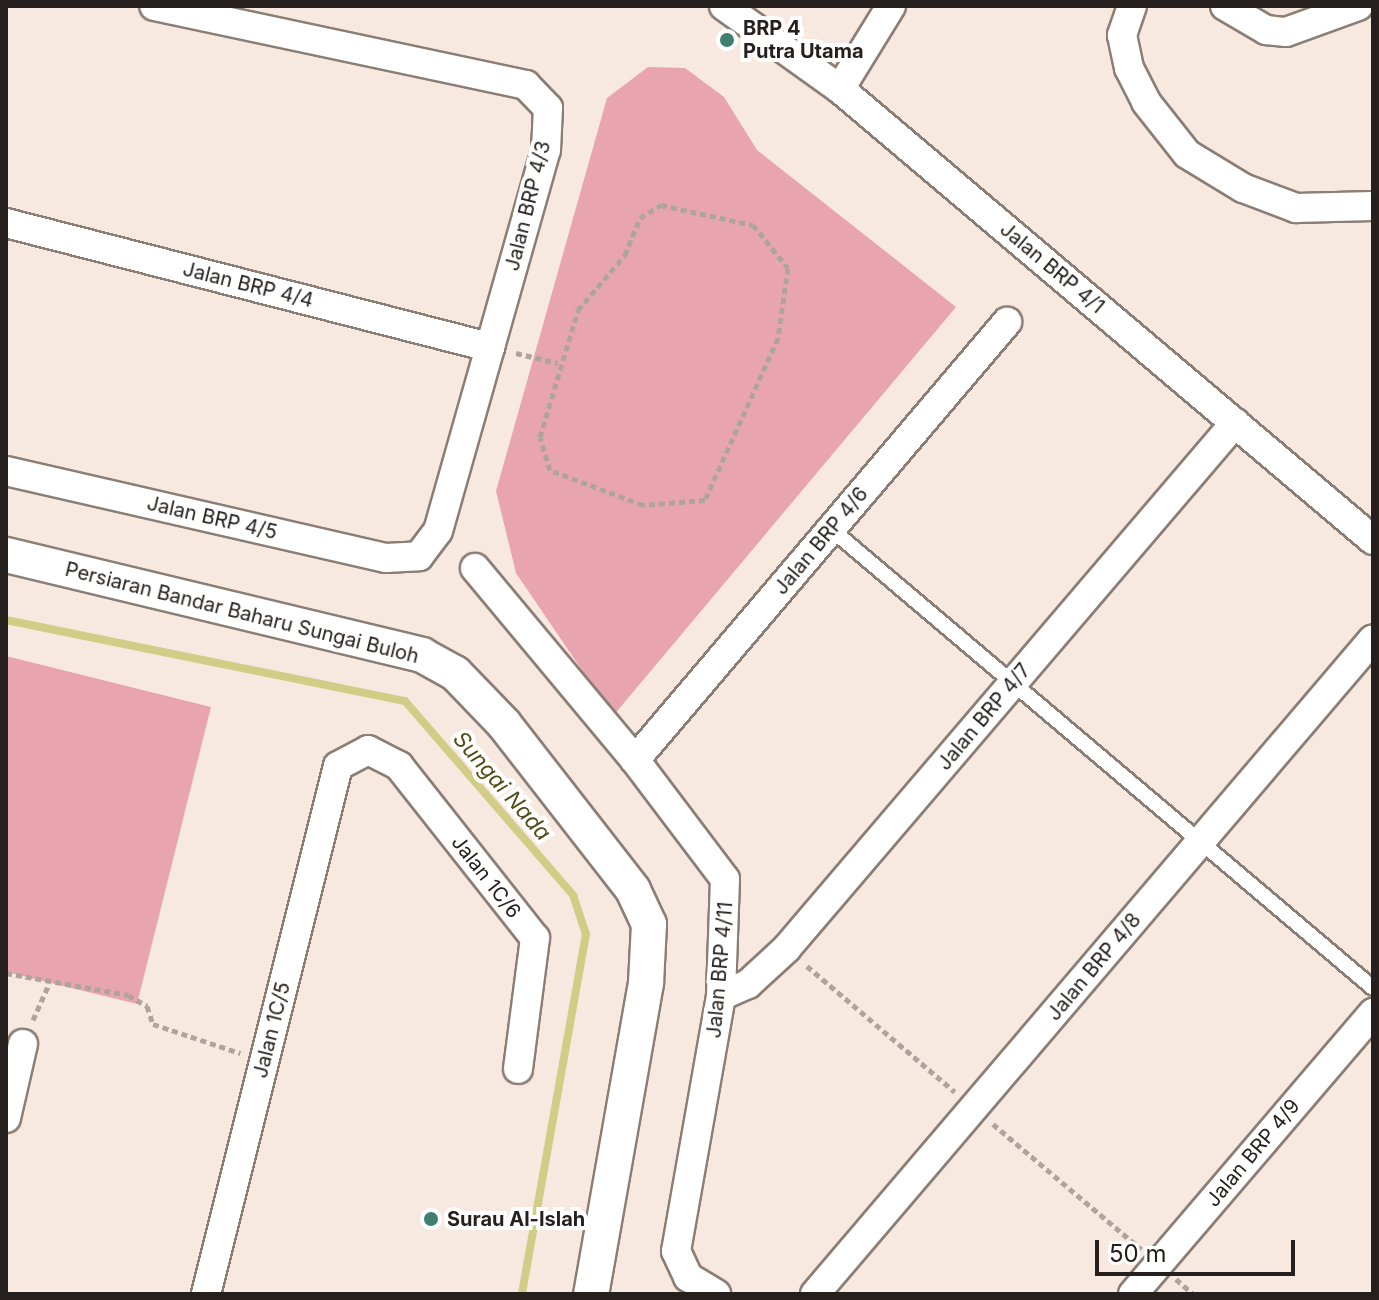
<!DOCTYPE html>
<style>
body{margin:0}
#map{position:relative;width:1379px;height:1300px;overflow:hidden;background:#f7e9e0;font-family:Inter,sans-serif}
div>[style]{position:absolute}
.green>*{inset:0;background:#e9a5af}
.stream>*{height:8px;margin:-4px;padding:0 4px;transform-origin:4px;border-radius:4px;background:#d2cd86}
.path>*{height:5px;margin-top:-2.5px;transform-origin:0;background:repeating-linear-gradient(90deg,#afa49d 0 6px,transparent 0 10px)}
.roads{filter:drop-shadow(2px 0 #8a7e75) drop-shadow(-2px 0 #8a7e75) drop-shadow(0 2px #8a7e75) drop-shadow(0 -2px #8a7e75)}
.service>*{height:14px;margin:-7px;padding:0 7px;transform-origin:7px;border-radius:7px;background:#fff}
.minor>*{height:28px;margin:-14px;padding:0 14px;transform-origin:14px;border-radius:14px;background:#fff}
.tertiary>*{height:34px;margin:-17px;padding:0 17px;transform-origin:17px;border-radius:17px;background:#fff}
.dots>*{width:22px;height:22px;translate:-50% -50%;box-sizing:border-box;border:4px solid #fff;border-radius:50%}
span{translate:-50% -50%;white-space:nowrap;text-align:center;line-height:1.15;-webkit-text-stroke:8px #fff;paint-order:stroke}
.poi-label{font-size:20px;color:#25201d;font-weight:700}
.left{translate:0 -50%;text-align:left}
.street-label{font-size:20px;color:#25201d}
.water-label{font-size:22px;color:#524e18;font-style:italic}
.frame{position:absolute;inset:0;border:8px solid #25201d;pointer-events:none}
.scale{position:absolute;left:1095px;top:1240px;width:200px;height:36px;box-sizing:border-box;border:4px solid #25201d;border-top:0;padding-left:10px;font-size:24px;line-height:28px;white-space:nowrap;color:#25201d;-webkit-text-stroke:6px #fff;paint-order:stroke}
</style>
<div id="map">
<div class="green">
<div style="clip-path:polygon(648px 67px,685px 68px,724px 97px,757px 150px,956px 307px,613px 716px,516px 573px,496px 491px,607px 98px)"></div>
<div style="clip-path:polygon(6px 656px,211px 707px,137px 1004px,6px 972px)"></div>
</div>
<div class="stream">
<div style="left:6px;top:620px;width:407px;rotate:11.5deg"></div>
<div style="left:405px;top:701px;width:257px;rotate:49.1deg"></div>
<div style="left:573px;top:895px;width:41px;rotate:71.6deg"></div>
<div style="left:586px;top:934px;width:366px;rotate:100.1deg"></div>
</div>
<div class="path">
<div style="left:661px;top:205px;width:94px;rotate:12.3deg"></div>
<div style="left:753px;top:225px;width:55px;rotate:50.9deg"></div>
<div style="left:788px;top:268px;width:71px;rotate:98.1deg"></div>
<div style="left:778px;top:338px;width:178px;rotate:114.3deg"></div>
<div style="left:705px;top:500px;width:62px;rotate:175.4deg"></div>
<div style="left:643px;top:505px;width:99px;rotate:-159.4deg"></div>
<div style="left:550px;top:470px;width:34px;rotate:-107deg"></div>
<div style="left:540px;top:437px;width:133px;rotate:-73.3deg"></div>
<div style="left:578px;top:310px;width:72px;rotate:-49.5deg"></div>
<div style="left:625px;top:255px;width:40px;rotate:-68deg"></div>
<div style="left:640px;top:218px;width:25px;rotate:-32deg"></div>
<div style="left:516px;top:353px;width:43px;rotate:13.4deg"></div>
<div style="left:807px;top:966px;width:194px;rotate:40.4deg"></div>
<div style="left:6px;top:973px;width:124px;rotate:10.2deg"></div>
<div style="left:128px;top:995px;width:22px;rotate:30deg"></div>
<div style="left:147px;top:1006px;width:19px;rotate:72deg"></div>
<div style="left:153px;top:1024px;width:92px;rotate:18.4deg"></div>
<div style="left:33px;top:1020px;width:39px;rotate:-66deg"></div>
<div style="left:993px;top:1124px;width:194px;rotate:40.2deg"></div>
<div style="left:1176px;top:1279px;width:23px;rotate:41deg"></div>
</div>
<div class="roads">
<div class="service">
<div style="left:831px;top:529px;width:710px;rotate:40.26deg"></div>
</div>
<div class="minor">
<div style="left:724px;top:6px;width:143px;rotate:35.6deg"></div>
<div style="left:840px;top:89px;width:698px;rotate:40.24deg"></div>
<div style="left:1132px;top:6px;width:31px;rotate:109deg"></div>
<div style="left:1122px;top:35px;width:34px;rotate:78deg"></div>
<div style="left:1129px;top:68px;width:38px;rotate:63deg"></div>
<div style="left:1146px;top:102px;width:66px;rotate:51.7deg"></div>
<div style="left:1187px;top:154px;width:66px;rotate:31.3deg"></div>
<div style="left:1243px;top:188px;width:57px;rotate:20.7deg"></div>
<div style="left:1296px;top:208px;width:77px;rotate:-1.5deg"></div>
<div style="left:1225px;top:6px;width:48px;rotate:30.3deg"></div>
<div style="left:1266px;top:30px;width:20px;rotate:6deg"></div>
<div style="left:1286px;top:32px;width:77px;rotate:-19.9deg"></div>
<div style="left:840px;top:89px;width:97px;rotate:-58.4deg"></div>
<div style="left:6px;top:223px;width:500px;rotate:14.4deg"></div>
<div style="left:6px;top:471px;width:390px;rotate:12.9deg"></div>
<div style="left:386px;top:558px;width:33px;rotate:-3deg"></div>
<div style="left:419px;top:556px;width:31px;rotate:-53deg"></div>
<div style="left:438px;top:531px;width:396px;rotate:-74.2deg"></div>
<div style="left:546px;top:150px;width:42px;rotate:-87.3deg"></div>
<div style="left:548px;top:108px;width:32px;rotate:-134deg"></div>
<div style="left:526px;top:85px;width:380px;rotate:-168deg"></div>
<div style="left:475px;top:568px;width:250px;rotate:50.2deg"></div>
<div style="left:635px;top:760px;width:149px;rotate:52.9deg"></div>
<div style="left:725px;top:879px;width:117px;rotate:92deg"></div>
<div style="left:721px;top:996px;width:259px;rotate:100deg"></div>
<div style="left:676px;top:1251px;width:29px;rotate:65deg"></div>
<div style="left:688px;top:1277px;width:33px;rotate:31deg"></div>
<div style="left:635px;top:760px;width:575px;rotate:-49.66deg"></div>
<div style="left:721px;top:996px;width:30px;rotate:-24deg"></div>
<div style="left:748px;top:984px;width:52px;rotate:-42.6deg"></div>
<div style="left:786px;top:949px;width:692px;rotate:-49.52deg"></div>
<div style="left:6px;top:1118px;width:76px;rotate:-77.1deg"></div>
<div style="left:206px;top:1294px;width:544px;rotate:-75.96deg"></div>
<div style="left:338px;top:766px;width:34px;rotate:-28deg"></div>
<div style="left:368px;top:750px;width:35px;rotate:27deg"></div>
<div style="left:399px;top:766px;width:219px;rotate:51.7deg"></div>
<div style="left:535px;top:938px;width:132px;rotate:97.4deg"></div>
<div style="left:815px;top:1294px;width:860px;rotate:-49.57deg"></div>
<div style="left:1133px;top:1294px;width:370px;rotate:-49.5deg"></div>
</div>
<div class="tertiary">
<div style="left:6px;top:555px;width:428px;rotate:13.5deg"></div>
<div style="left:422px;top:655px;width:38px;rotate:29deg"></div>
<div style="left:455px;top:673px;width:71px;rotate:46.1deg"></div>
<div style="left:504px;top:724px;width:210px;rotate:52.1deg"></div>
<div style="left:633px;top:890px;width:38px;rotate:65deg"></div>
<div style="left:649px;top:924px;width:59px;rotate:92.9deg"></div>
<div style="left:646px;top:983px;width:316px;rotate:100deg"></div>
</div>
</div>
<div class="dots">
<div style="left:727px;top:40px;background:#3e7f6f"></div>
<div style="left:431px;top:1219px;background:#3e7f6f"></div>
</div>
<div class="poi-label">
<span class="left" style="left:743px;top:40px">BRP 4<br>Putra Utama</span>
<span class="left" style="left:447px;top:1219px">Surau Al-Islah</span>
</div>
<div class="street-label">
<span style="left:528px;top:206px;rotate:-76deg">Jalan BRP 4/3</span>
<span style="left:1052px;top:268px;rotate:40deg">Jalan BRP 4/1</span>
<span style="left:248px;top:285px;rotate:14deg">Jalan BRP 4/4</span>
<span style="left:212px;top:518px;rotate:13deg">Jalan BRP 4/5</span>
<span style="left:821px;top:541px;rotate:-50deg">Jalan BRP 4/6</span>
<span style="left:242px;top:613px;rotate:14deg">Persiaran Bandar Baharu Sungai Buloh</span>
<span style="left:984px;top:717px;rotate:-50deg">Jalan BRP 4/7</span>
<span style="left:486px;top:877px;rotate:52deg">Jalan 1C/6</span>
<span style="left:1094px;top:967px;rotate:-50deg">Jalan BRP 4/8</span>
<span style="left:720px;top:970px;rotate:-85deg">Jalan BRP 4/11</span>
<span style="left:272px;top:1030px;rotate:-76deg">Jalan 1C/5</span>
<span style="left:1253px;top:1153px;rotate:-50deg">Jalan BRP 4/9</span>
</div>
<div class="water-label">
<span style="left:502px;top:786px;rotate:49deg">Sungai Nada</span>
</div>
<div class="frame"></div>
<div class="scale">50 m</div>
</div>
